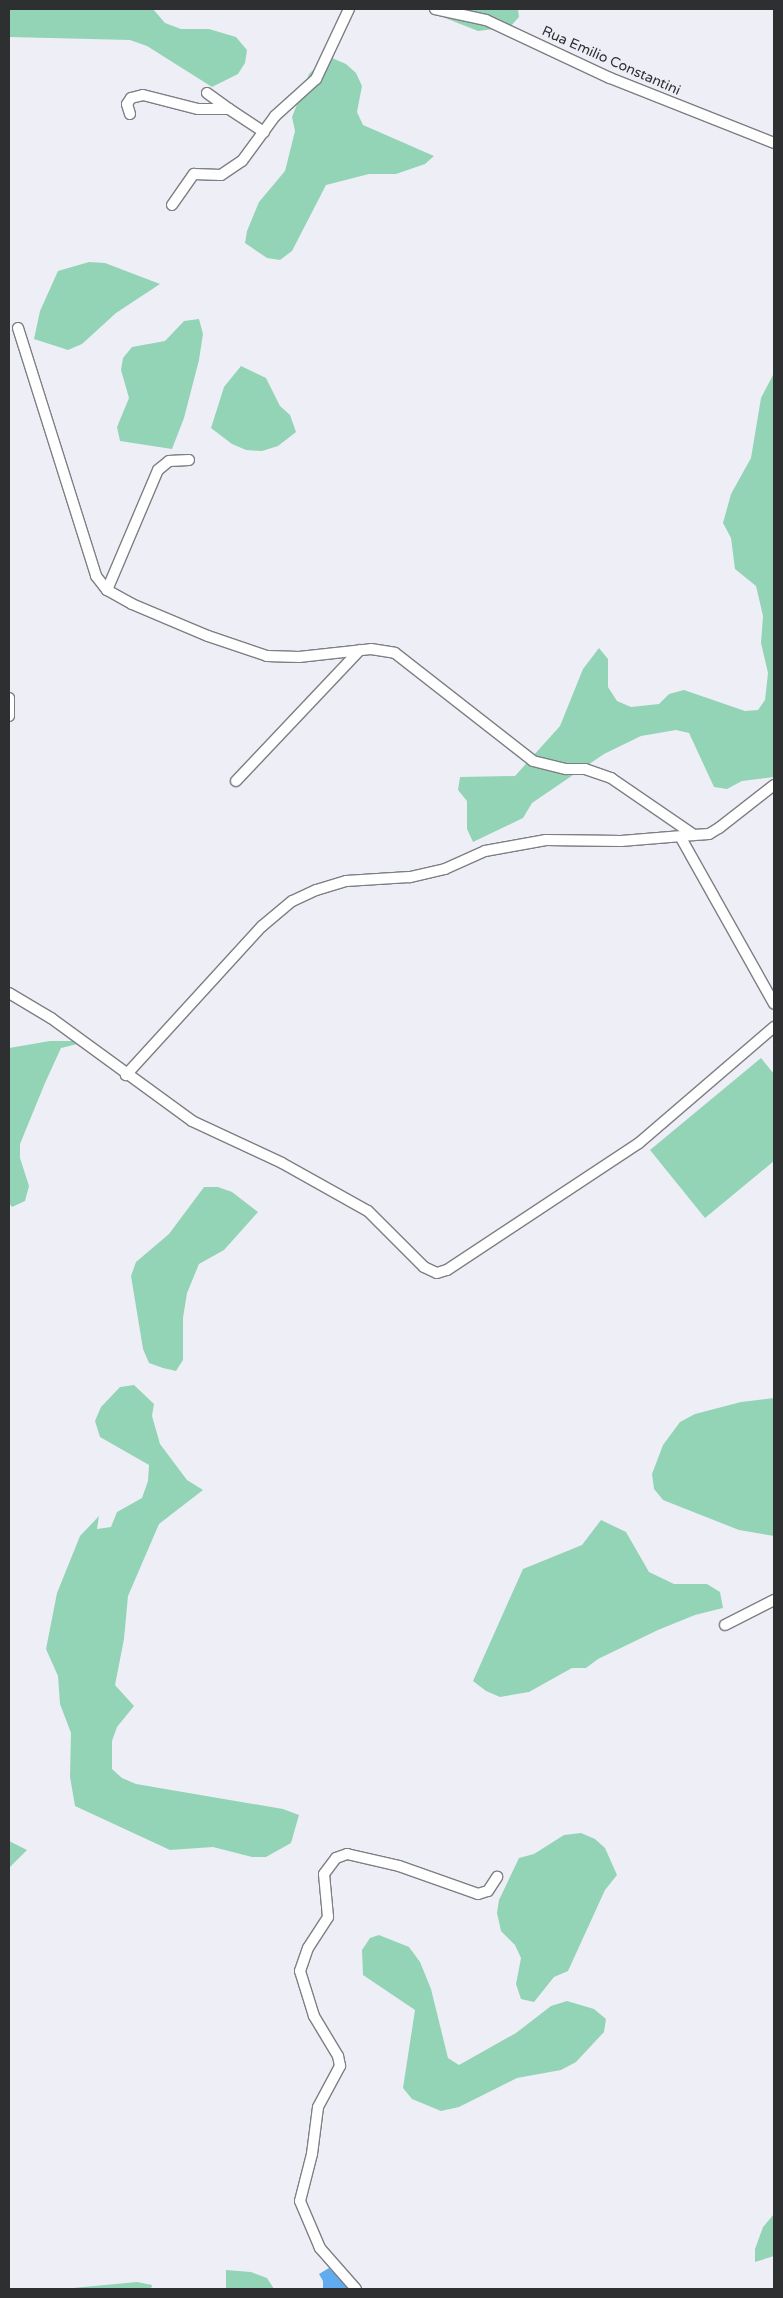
<!DOCTYPE html>
<style>
body{margin:0}
#map{position:relative;width:783px;height:2298px;overflow:hidden;background:#eeeff6;font-family:"Varela Round",sans-serif}
div>[style]{position:absolute}
.green>*{inset:0;background:#93d4b6}
.water>*{inset:0;background:#61acef}
.roads{filter:drop-shadow(1px 0 #7d7f84) drop-shadow(-1px 0 #7d7f84) drop-shadow(0 1px #7d7f84) drop-shadow(0 -1px #7d7f84)}
.street>*{height:10px;margin:-5px;padding:0 5px;transform-origin:5px;border-radius:5px;background:#fff}
span{translate:-50% -50%;white-space:nowrap;text-align:center;line-height:1.15;-webkit-text-stroke:5px #eeeff6;paint-order:stroke}
.street-label{font-size:14px;color:#2e2f31}
.frame{position:absolute;inset:0;border:10px solid #2e2f31;pointer-events:none}
</style>
<div id="map">
<div class="green">
<div style="clip-path:polygon(9px 9px,153px 9px,165px 23px,181px 29px,209px 29px,236px 37px,247px 50px,245px 63px,238px 74px,212px 87px,147px 46px,130px 40px,9px 37px)"></div>
<div style="clip-path:polygon(435px 9px,518px 9px,519px 17px,510px 27px,478px 31px,435px 14px)"></div>
<div style="clip-path:polygon(332px 58px,346px 64px,356px 73px,362px 86px,357px 112px,363px 125px,434px 156px,425px 164px,396px 174px,369px 174px,326px 185px,292px 251px,280px 260px,267px 258px,245px 243px,247px 231px,259px 202px,285px 171px,295px 131px,292px 117px,309px 74px,319px 64px)"></div>
<div style="clip-path:polygon(89px 262px,105px 263px,160px 284px,116px 313px,82px 344px,68px 350px,34px 339px,40px 311px,58px 271px)"></div>
<div style="clip-path:polygon(199px 319px,203px 334px,199px 360px,184px 418px,172px 449px,120px 441px,117px 427px,129px 398px,121px 370px,123px 358px,132px 347px,165px 341px,184px 321px)"></div>
<div style="clip-path:polygon(241px 366px,266px 378px,280px 406px,290px 415px,296px 432px,278px 446px,262px 451px,246px 450px,232px 444px,211px 428px,224px 387px)"></div>
<div style="clip-path:polygon(774px 373px,774px 777px,742px 781px,727px 789px,714px 787px,689px 733px,676px 730px,641px 736px,604px 754px,532px 803px,523px 818px,473px 842px,467px 829px,467px 801px,458px 790px,460px 777px,515px 776px,560px 726px,583px 669px,599px 648px,608px 659px,608px 687px,617px 701px,631px 707px,659px 704px,669px 694px,684px 690px,745px 711px,758px 710px,765px 700px,768px 673px,761px 643px,763px 616px,756px 586px,735px 569px,731px 538px,723px 523px,731px 494px,751px 458px,761px 398px)"></div>
<div style="clip-path:polygon(50px 1041px,90px 1041px,61px 1048px,45px 1083px,20px 1144px,20px 1158px,29px 1186px,25px 1201px,12px 1207px,9px 1203px,9px 1048px)"></div>
<div style="clip-path:polygon(761px 1058px,774px 1074px,774px 1161px,705px 1218px,650px 1150px)"></div>
<div style="clip-path:polygon(204px 1187px,218px 1187px,232px 1192px,258px 1212px,224px 1250px,199px 1264px,187px 1293px,183px 1318px,183px 1360px,176px 1371px,163px 1368px,149px 1363px,143px 1349px,131px 1276px,136px 1262px,169px 1234px)"></div>
<div style="clip-path:polygon(134px 1385px,154px 1404px,152px 1416px,160px 1444px,187px 1480px,203px 1490px,159px 1524px,128px 1596px,124px 1639px,115px 1685px,134px 1706px,117px 1727px,112px 1741px,112px 1769px,122px 1778px,136px 1784px,283px 1809px,299px 1815px,291px 1843px,266px 1857px,252px 1857px,213px 1847px,170px 1850px,75px 1806px,70px 1777px,71px 1733px,60px 1704px,58px 1676px,46px 1649px,57px 1593px,80px 1536px,99px 1516px,97px 1529px,111px 1527px,117px 1512px,142px 1498px,148px 1481px,149px 1465px,100px 1437px,95px 1421px,101px 1407px,120px 1387px)"></div>
<div style="clip-path:polygon(774px 1398px,774px 1536px,739px 1530px,663px 1500px,654px 1489px,652px 1474px,663px 1445px,680px 1422px,695px 1414px,741px 1402px)"></div>
<div style="clip-path:polygon(601px 1520px,626px 1532px,649px 1572px,674px 1584px,707px 1584px,720px 1592px,723px 1608px,695px 1615px,658px 1630px,598px 1659px,586px 1668px,572px 1668px,529px 1692px,500px 1697px,486px 1691px,473px 1681px,523px 1569px,582px 1545px)"></div>
<div style="clip-path:polygon(581px 1833px,595px 1839px,605px 1848px,617px 1875px,605px 1890px,568px 1971px,554px 1977px,534px 2002px,521px 1999px,516px 1984px,521px 1958px,515px 1945px,501px 1931px,497px 1913px,499px 1900px,519px 1858px,534px 1854px,564px 1835px)"></div>
<div style="clip-path:polygon(9px 1841px,27px 1850px,9px 1868px)"></div>
<div style="clip-path:polygon(379px 1935px,409px 1947px,420px 1962px,431px 1989px,448px 2058px,459px 2065px,516px 2033px,551px 2006px,567px 2001px,594px 2009px,606px 2019px,604px 2032px,576px 2062px,561px 2070px,517px 2078px,459px 2107px,441px 2111px,412px 2099px,403px 2088px,415px 2010px,363px 1975px,362px 1950px,370px 1938px)"></div>
<div style="clip-path:polygon(774px 2214px,774px 2256px,755px 2262px,755px 2249px,763px 2227px)"></div>
<div style="clip-path:polygon(226px 2270px,251px 2272px,267px 2278px,274px 2289px,226px 2289px)"></div>
<div style="clip-path:polygon(137px 2282px,152px 2285px,151px 2289px,62px 2289px)"></div>
</div>
<div class="water">
<div style="clip-path:polygon(329px 2268px,348px 2287px,347px 2289px,323px 2289px,323px 2281px,319px 2274px)"></div>
</div>
<div class="roads">
<div class="street">
<div style="left:435px;top:9px;width:52px;rotate:12.2deg"></div>
<div style="left:486px;top:20px;width:137px;rotate:25.1deg"></div>
<div style="left:610px;top:78px;width:176px;rotate:21.6deg"></div>
<div style="left:207px;top:93px;width:27px;rotate:36deg"></div>
<div style="left:130px;top:114px;width:10px;rotate:-107deg"></div>
<div style="left:127px;top:104px;width:7px;rotate:-56deg"></div>
<div style="left:131px;top:98px;width:12px;rotate:-14deg"></div>
<div style="left:143px;top:95px;width:57px;rotate:14.3deg"></div>
<div style="left:198px;top:109px;width:31px"></div>
<div style="left:229px;top:109px;width:42px;rotate:33.3deg"></div>
<div style="left:172px;top:205px;width:38px;rotate:-55deg"></div>
<div style="left:194px;top:174px;width:27px;rotate:2deg"></div>
<div style="left:221px;top:175px;width:25px;rotate:-34deg"></div>
<div style="left:242px;top:161px;width:56px;rotate:-53.7deg"></div>
<div style="left:275px;top:116px;width:55px;rotate:-42.1deg"></div>
<div style="left:316px;top:79px;width:77px;rotate:-64.8deg"></div>
<div style="left:18px;top:328px;width:260px;rotate:72.5deg"></div>
<div style="left:96px;top:576px;width:18px;rotate:52deg"></div>
<div style="left:107px;top:590px;width:29px;rotate:29deg"></div>
<div style="left:132px;top:604px;width:82px;rotate:22.8deg"></div>
<div style="left:208px;top:636px;width:62px;rotate:18.7deg"></div>
<div style="left:267px;top:656px;width:32px;rotate:2deg"></div>
<div style="left:299px;top:657px;width:72px;rotate:-6.3deg"></div>
<div style="left:371px;top:649px;width:24px;rotate:9deg"></div>
<div style="left:395px;top:653px;width:175px;rotate:38deg"></div>
<div style="left:533px;top:761px;width:34px;rotate:14deg"></div>
<div style="left:566px;top:769px;width:19px"></div>
<div style="left:585px;top:769px;width:28px;rotate:19deg"></div>
<div style="left:611px;top:778px;width:101px;rotate:34.5deg"></div>
<div style="left:694px;top:835px;width:73px;rotate:175.3deg"></div>
<div style="left:621px;top:841px;width:75px;rotate:-179.2deg"></div>
<div style="left:546px;top:840px;width:62px;rotate:169.8deg"></div>
<div style="left:485px;top:851px;width:44px;rotate:155.8deg"></div>
<div style="left:445px;top:869px;width:37px;rotate:167deg"></div>
<div style="left:409px;top:877px;width:63px;rotate:176.4deg"></div>
<div style="left:346px;top:881px;width:31px;rotate:163deg"></div>
<div style="left:316px;top:890px;width:26px;rotate:155deg"></div>
<div style="left:292px;top:901px;width:39px;rotate:140deg"></div>
<div style="left:262px;top:926px;width:202px;rotate:132.4deg"></div>
<div style="left:107px;top:590px;width:130px;rotate:-67deg"></div>
<div style="left:158px;top:470px;width:14px;rotate:-39deg"></div>
<div style="left:169px;top:461px;width:20px;rotate:-3deg"></div>
<div style="left:9px;top:698px;width:18px;rotate:90deg"></div>
<div style="left:236px;top:781px;width:180px;rotate:-46.6deg"></div>
<div style="left:694px;top:835px;width:15px;rotate:-4deg"></div>
<div style="left:709px;top:834px;width:12px;rotate:-31deg"></div>
<div style="left:719px;top:828px;width:70px;rotate:-38deg"></div>
<div style="left:681px;top:838px;width:190px;rotate:60.7deg"></div>
<div style="left:9px;top:993px;width:49px;rotate:30.8deg"></div>
<div style="left:51px;top:1018px;width:175px;rotate:36.1deg"></div>
<div style="left:192px;top:1121px;width:99px;rotate:25deg"></div>
<div style="left:282px;top:1163px;width:98px;rotate:29.2deg"></div>
<div style="left:368px;top:1211px;width:79px;rotate:45deg"></div>
<div style="left:424px;top:1267px;width:14px;rotate:25deg"></div>
<div style="left:437px;top:1273px;width:10px;rotate:-17deg"></div>
<div style="left:447px;top:1270px;width:230px;rotate:-33.5deg"></div>
<div style="left:639px;top:1143px;width:178px;rotate:-40.7deg"></div>
<div style="left:725px;top:1625px;width:55px;rotate:-27deg"></div>
<div style="left:356px;top:2289px;width:55px;rotate:-131.3deg"></div>
<div style="left:320px;top:2248px;width:51px;rotate:-113.1deg"></div>
<div style="left:300px;top:2201px;width:49px;rotate:-75.7deg"></div>
<div style="left:312px;top:2154px;width:47px;rotate:-82.7deg"></div>
<div style="left:318px;top:2107px;width:47px;rotate:-61.8deg"></div>
<div style="left:340px;top:2066px;width:10px;rotate:-101deg"></div>
<div style="left:338px;top:2056px;width:47px;rotate:-121deg"></div>
<div style="left:314px;top:2016px;width:47px;rotate:-107.3deg"></div>
<div style="left:300px;top:1971px;width:24px;rotate:-71deg"></div>
<div style="left:308px;top:1948px;width:37px;rotate:-57deg"></div>
<div style="left:328px;top:1917px;width:43px;rotate:-95.3deg"></div>
<div style="left:324px;top:1874px;width:20px;rotate:-53deg"></div>
<div style="left:336px;top:1858px;width:12px;rotate:-20deg"></div>
<div style="left:347px;top:1854px;width:53px;rotate:13deg"></div>
<div style="left:399px;top:1866px;width:84px;rotate:19.5deg"></div>
<div style="left:478px;top:1894px;width:10px;rotate:-17deg"></div>
<div style="left:488px;top:1891px;width:17px;rotate:-57deg"></div>
</div>
</div>
<div class="street-label">
<span style="left:611px;top:61px;rotate:24deg">Rua Emilio Constantini</span>
</div>
<div class="frame"></div>
</div>
